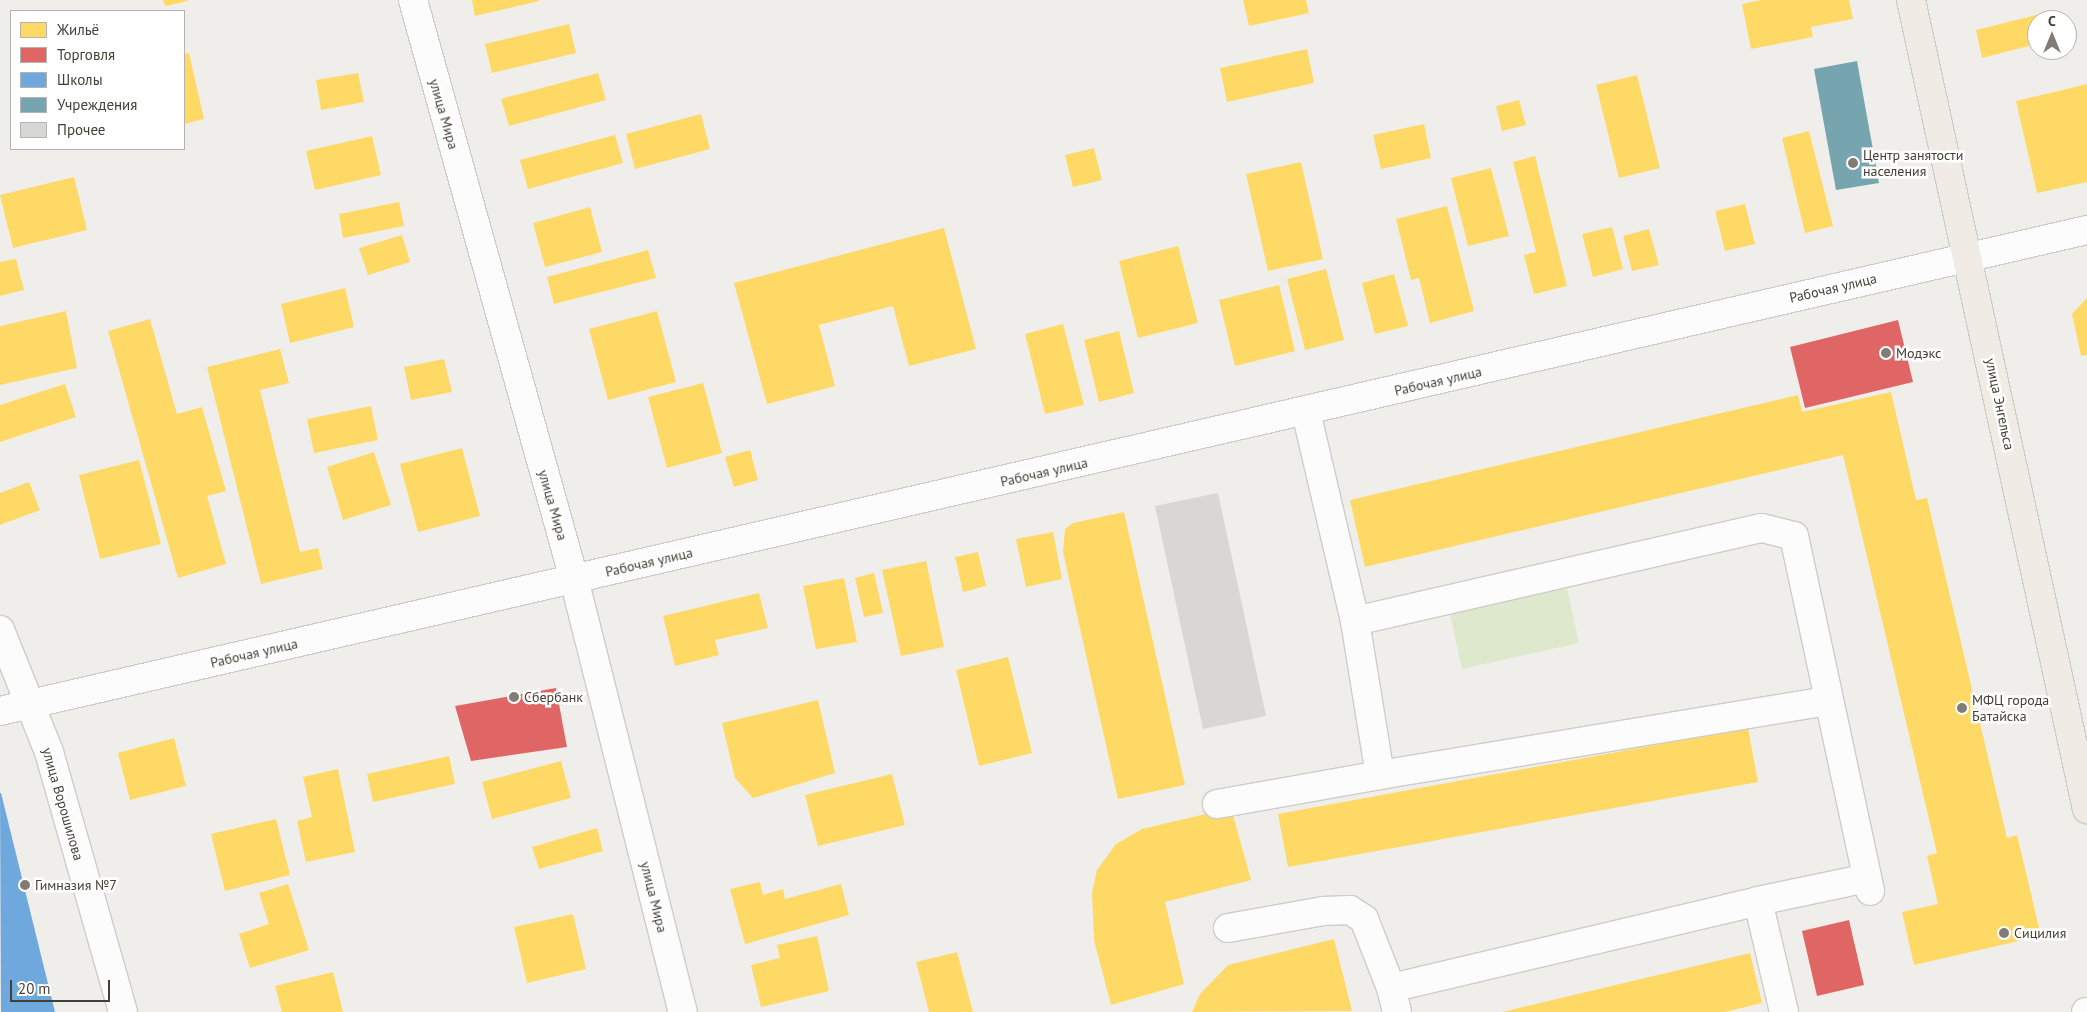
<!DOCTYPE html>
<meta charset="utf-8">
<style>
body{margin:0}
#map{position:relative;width:2087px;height:1012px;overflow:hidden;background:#f0eeea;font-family:"PT Sans",sans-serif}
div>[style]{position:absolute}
.green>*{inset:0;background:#dde8cd}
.homes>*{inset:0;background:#ffd966}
.shops>*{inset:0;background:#e06666}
.schools>*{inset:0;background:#6fa8dc}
.public>*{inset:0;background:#76a5af}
.building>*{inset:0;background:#d9d7d3}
.roads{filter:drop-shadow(1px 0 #ceccc8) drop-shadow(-1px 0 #ceccc8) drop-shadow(0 1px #ceccc8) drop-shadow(0 -1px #ceccc8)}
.minor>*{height:28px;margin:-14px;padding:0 14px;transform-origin:14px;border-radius:14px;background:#fdfcfc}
.major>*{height:28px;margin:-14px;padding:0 14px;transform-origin:14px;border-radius:14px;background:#f0ece5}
.dots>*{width:14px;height:14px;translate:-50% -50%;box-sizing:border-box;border:2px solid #fff;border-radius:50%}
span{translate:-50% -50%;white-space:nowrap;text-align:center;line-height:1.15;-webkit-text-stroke:5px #fff;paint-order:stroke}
.street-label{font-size:14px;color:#454037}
.poi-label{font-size:14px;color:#454037}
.left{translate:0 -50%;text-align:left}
.legend{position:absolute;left:10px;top:10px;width:175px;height:140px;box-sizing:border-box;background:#fff;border:1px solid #b5b3af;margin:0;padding:6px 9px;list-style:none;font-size:15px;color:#454037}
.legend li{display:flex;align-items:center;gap:10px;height:25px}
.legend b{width:25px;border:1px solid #b5b3af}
.north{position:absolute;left:2027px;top:10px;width:50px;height:50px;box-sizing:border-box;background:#fff;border:1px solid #b5b3af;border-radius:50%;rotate:0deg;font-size:14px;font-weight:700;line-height:20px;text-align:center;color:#454037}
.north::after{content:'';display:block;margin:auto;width:18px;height:22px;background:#817d76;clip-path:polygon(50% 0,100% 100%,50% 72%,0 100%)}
.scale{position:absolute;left:10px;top:980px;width:100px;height:22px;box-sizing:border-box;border:2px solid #454037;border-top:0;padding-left:6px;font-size:15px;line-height:18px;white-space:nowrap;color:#454037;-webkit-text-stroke:4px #fff;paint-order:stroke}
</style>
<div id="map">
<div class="green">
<div style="clip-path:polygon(1566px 584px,1579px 643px,1462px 669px,1449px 610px)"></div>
</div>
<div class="homes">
<div style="clip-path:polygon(163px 0,188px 0,188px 1px,165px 6px)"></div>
<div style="clip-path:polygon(472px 0,539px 0,539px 1px,475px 16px)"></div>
<div style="clip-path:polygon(1243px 0,1306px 0,1309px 13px,1249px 26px)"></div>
<div style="clip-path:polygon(1761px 0,1849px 0,1853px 19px,1811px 27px,1813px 37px,1751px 49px,1742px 4px)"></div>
<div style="clip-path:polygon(2044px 13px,2046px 20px,2037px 20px,2037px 44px,1982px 58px,1976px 30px)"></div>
<div style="clip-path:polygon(569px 24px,576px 53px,492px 73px,485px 44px)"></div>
<div style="clip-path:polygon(1307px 49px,1314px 83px,1227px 102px,1220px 68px)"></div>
<div style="clip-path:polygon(189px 53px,204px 119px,184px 124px,184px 54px)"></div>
<div style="clip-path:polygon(358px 73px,364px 102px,321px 110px,316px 80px)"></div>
<div style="clip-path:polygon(598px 73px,606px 100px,509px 126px,501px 99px)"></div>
<div style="clip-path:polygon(1637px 75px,1660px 168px,1619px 178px,1596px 85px)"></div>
<div style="clip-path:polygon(2087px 84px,2087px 182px,2037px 193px,2016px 101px)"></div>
<div style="clip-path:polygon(1519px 100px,1526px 125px,1502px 131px,1496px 106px)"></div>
<div style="clip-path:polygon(701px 114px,710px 149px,635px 169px,626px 134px)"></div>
<div style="clip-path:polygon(1424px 124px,1431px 158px,1381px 169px,1373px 135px)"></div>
<div style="clip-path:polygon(1809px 131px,1833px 226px,1805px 233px,1782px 138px)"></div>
<div style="clip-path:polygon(615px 135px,623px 163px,528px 189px,520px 160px)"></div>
<div style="clip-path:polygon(372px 136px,381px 175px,315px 190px,306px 151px)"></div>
<div style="clip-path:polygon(1094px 148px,1102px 180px,1073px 187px,1065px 155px)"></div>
<div style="clip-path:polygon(1535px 156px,1567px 286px,1534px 294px,1524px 255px,1536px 252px,1513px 162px)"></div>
<div style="clip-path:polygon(1301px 162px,1323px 259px,1268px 271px,1246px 174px)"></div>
<div style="clip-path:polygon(1491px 168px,1509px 236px,1468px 246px,1451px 178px)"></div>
<div style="clip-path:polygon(74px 177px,87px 230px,13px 248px,0 195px)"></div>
<div style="clip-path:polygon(399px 202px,404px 226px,343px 238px,339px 214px)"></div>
<div style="clip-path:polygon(1745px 204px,1755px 244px,1725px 251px,1715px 211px)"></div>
<div style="clip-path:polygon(1447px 206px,1474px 311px,1430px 323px,1419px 278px,1411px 280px,1396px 219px)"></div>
<div style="clip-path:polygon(590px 207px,602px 252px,545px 267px,533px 223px)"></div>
<div style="clip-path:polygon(1612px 227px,1623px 269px,1593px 277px,1582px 234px)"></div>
<div style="clip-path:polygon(944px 228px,976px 349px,909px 366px,893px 306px,819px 325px,835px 386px,767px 404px,734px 283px)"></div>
<div style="clip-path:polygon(1649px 229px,1659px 265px,1632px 271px,1623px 236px)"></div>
<div style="clip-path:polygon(402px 235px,410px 262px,368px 275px,359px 248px)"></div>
<div style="clip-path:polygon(1178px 246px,1198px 323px,1138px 338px,1119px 261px)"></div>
<div style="clip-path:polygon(648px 250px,656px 278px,554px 304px,547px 277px)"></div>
<div style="clip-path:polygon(16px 259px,24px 290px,0 296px,0 262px)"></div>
<div style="clip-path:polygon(1326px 269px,1344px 340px,1305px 350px,1287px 279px)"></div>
<div style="clip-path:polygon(1394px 274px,1408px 326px,1375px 334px,1362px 283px)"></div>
<div style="clip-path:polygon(1279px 285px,1295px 351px,1235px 366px,1219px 300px)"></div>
<div style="clip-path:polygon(345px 288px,354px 327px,290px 343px,281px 304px)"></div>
<div style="clip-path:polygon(2087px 298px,2087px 355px,2081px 356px,2072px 314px)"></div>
<div style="clip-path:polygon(66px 311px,77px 368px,0 385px,0 326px)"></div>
<div style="clip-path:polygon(657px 311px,676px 382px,608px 400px,589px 329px)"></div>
<div style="clip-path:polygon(150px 319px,177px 414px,202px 407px,226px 491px,207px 496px,226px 564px,178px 578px,108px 331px)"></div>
<div style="clip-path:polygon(1063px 324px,1084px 405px,1045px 414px,1025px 334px)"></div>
<div style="clip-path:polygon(1119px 331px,1134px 393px,1099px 402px,1084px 340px)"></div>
<div style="clip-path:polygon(280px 349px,289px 383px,260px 390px,300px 552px,318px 548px,323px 569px,261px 584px,207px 367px)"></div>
<div style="clip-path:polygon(444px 359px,452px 392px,411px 400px,404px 367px)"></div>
<div style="clip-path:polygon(703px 383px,722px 453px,667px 468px,648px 397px)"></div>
<div style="clip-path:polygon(65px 384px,76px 417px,0 442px,0 405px)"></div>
<div style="clip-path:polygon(1891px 392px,1916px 500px,1927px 498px,2007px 838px,2017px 835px,2041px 936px,1914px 965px,1902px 912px,1938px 904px,1927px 856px,1937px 853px,1843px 455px,1365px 567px,1350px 500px,1798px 395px,1802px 412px)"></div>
<div style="clip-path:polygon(371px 406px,378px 440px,314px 453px,307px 419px)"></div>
<div style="clip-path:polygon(462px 448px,480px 516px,418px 532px,400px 464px)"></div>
<div style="clip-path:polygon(750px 450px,758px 480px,734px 487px,725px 457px)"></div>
<div style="clip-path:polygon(374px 452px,391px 505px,343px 520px,327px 467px)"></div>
<div style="clip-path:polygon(139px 460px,161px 544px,100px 559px,79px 475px)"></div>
<div style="clip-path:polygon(29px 482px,40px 510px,0 525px,0 493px)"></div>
<div style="clip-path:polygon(1124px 512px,1185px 785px,1118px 799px,1063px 552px,1065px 529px,1073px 523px)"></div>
<div style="clip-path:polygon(1053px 532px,1062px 579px,1026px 587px,1016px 539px)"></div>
<div style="clip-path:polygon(978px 552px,986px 586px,963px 592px,955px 557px)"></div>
<div style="clip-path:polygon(926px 561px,944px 647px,901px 656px,882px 570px)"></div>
<div style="clip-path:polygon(874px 573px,883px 613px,864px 617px,855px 578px)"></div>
<div style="clip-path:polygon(844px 578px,857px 642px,816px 649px,803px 586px)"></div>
<div style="clip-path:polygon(759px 593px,768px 628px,715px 640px,719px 655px,675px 666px,663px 616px)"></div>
<div style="clip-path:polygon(1008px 657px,1032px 753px,979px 766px,956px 670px)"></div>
<div style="clip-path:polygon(818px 700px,835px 773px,753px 798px,735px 778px,722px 723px)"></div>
<div style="clip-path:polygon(1748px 728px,1758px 782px,1288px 867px,1278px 814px)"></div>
<div style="clip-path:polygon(174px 738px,186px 786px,130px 800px,118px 753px)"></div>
<div style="clip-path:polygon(449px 756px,455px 784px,373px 802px,367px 774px)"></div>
<div style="clip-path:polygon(561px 761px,571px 798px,492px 819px,482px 782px)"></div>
<div style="clip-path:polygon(338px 769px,355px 852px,306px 862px,297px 821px,312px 817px,303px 777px)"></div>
<div style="clip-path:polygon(892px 774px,905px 825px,818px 846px,805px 795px)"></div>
<div style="clip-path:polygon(1231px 808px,1251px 880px,1165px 902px,1184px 984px,1111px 1005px,1094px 940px,1092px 893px,1097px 870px,1116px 844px,1142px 829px)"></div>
<div style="clip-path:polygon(276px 819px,290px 875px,225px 891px,211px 834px)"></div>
<div style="clip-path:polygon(597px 828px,603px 851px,539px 869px,532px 847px)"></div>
<div style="clip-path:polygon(760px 882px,763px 895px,783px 889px,785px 899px,841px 884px,849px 915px,745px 944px,730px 889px)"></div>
<div style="clip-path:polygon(288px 884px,309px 950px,250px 968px,239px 934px,269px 924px,259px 893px)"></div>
<div style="clip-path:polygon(573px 914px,586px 969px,527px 983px,514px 927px)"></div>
<div style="clip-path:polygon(817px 936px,829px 991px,761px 1007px,751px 965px,780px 958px,777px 945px)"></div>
<div style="clip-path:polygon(1334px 939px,1352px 1011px,1192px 1012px,1200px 994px,1228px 965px)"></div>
<div style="clip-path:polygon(957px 952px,973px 1012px,929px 1012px,916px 962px)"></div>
<div style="clip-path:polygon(1750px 953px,1762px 1003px,1725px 1012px,1502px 1012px)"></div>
<div style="clip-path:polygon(333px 972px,343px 1012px,282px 1012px,275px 986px)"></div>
</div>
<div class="shops">
<div style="clip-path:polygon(1898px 320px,1913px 382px,1805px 408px,1790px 347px)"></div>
<div style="clip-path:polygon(556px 688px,567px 747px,471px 761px,455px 706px)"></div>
<div style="clip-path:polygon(1849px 920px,1864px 985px,1817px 996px,1802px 931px)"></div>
</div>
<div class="schools">
<div style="clip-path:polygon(0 793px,1px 793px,55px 1012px,1px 1012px)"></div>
</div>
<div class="public">
<div style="clip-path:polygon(1857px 61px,1879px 183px,1836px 190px,1814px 69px)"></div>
</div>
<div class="building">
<div style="clip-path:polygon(1218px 493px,1266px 716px,1203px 729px,1155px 506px)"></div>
</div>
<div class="roads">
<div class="minor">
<div style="left:413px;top:0;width:601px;rotate:74.46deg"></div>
<div style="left:574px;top:579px;width:447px;rotate:75.9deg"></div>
<div style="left:1306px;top:412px;width:215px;rotate:76.8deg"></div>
<div style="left:1355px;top:621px;width:417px;rotate:-12.9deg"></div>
<div style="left:1762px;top:528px;width:33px;rotate:14deg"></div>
<div style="left:1794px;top:536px;width:363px;rotate:77.9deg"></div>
<div style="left:1355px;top:621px;width:156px;rotate:80.8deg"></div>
<div style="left:1380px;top:775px;width:452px;rotate:-9.4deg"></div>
<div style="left:0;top:630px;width:131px;rotate:68.1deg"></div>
<div style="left:49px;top:752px;width:270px;rotate:74.1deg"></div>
<div style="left:0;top:711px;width:2142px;rotate:-12.98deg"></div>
<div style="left:1217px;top:804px;width:166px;rotate:-10.1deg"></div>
<div style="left:1758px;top:901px;width:111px;rotate:-11.9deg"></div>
<div style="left:1228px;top:928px;width:97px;rotate:-10.1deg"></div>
<div style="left:1323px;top:911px;width:27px;rotate:-2deg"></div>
<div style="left:1350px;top:910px;width:17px;rotate:33deg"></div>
<div style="left:1364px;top:919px;width:74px;rotate:68.6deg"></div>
<div style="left:1397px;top:1012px;width:25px;rotate:-104deg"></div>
<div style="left:1391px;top:988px;width:377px;rotate:-13.3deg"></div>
<div style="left:1758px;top:901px;width:114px;rotate:76.8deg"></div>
<div style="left:2086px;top:1012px;width:1px"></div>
</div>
<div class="major">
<div style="left:1911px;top:0;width:828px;rotate:77.73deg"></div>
</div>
</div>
<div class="dots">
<div style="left:1853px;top:163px;background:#817d76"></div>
<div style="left:1886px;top:353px;background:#817d76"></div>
<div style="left:514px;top:697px;background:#817d76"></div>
<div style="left:1962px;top:708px;background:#817d76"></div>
<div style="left:25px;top:885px;background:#817d76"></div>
<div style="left:2004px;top:933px;background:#817d76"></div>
</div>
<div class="street-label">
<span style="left:444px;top:114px;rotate:74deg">улица Мира</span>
<span style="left:1833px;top:288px;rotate:-13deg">Рабочая улица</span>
<span style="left:1438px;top:381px;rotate:-13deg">Рабочая улица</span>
<span style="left:2000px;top:404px;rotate:78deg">улица Энгельса</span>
<span style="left:1044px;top:472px;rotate:-13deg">Рабочая улица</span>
<span style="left:553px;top:505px;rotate:74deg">улица Мира</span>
<span style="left:649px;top:562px;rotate:-13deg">Рабочая улица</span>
<span style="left:254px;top:653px;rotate:-13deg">Рабочая улица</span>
<span style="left:63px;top:804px;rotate:74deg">улица Ворошилова</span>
<span style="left:654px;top:897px;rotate:76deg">улица Мира</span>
</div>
<div class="poi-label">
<span class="left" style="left:1863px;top:163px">Центр занятости<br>населения</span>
<span class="left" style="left:1896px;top:353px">Модэкс</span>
<span class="left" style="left:524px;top:697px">Сбербанк</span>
<span class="left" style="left:1972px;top:708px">МФЦ города<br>Батайска</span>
<span class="left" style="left:35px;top:885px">Гимназия №7</span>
<span class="left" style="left:2014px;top:933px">Сицилия</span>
</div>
<ul class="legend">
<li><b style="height:14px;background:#ffd966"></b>Жильё</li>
<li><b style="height:14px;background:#e06666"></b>Торговля</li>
<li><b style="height:14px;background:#6fa8dc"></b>Школы</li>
<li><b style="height:14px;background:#76a5af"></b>Учреждения</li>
<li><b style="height:14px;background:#d9d7d3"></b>Прочее</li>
</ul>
<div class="north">С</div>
<div class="scale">20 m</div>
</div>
